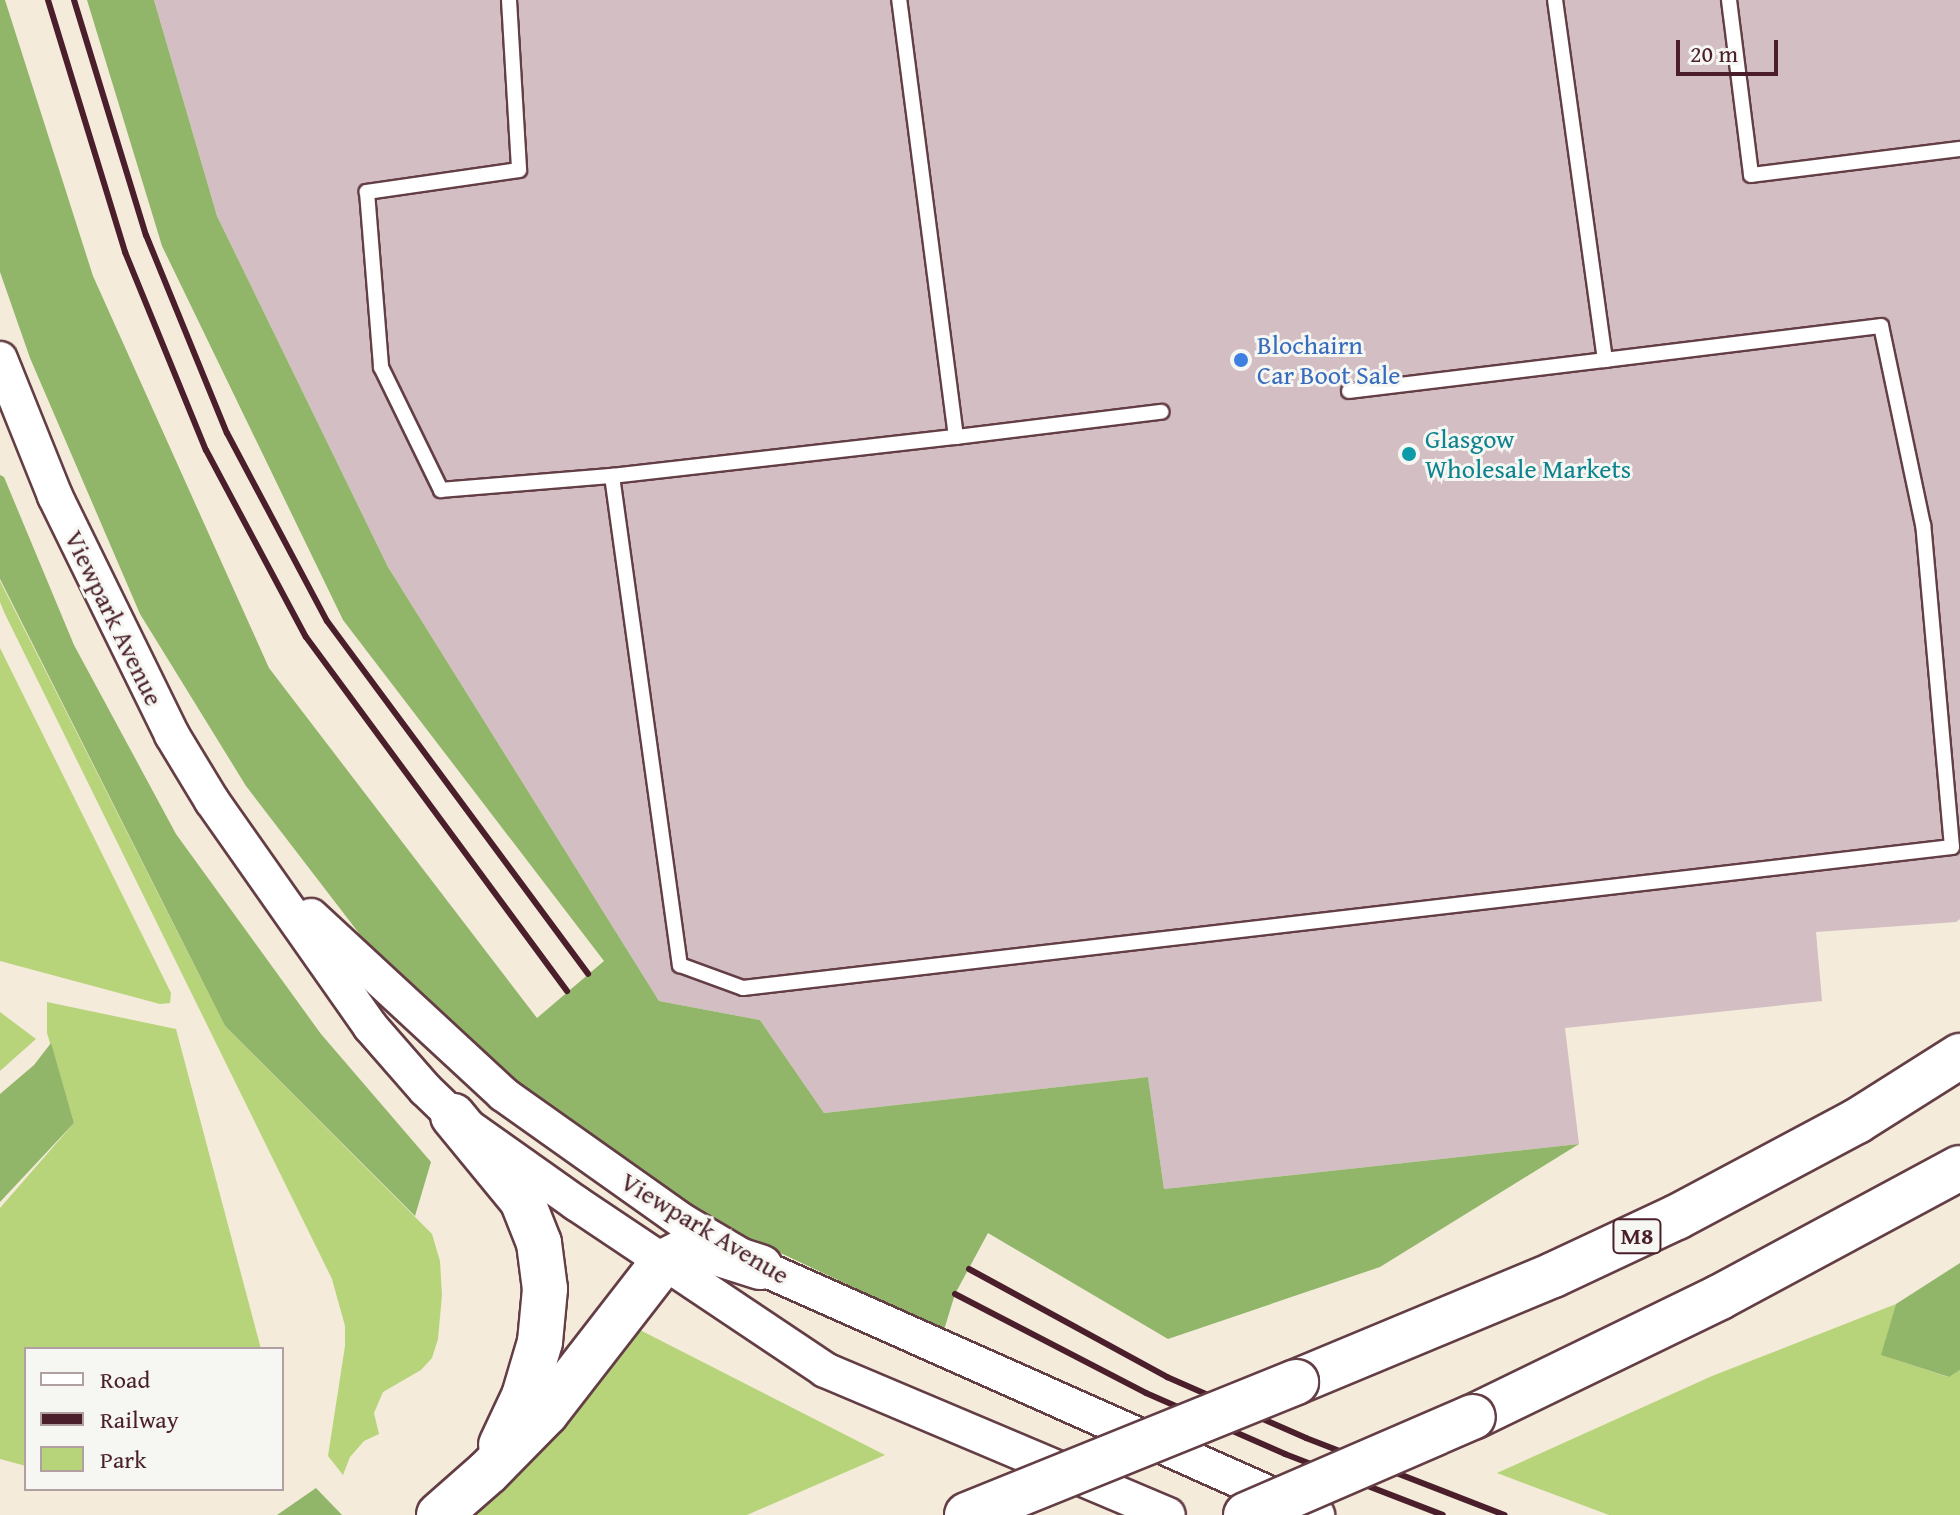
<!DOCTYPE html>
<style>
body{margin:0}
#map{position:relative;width:1960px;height:1515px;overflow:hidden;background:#f4ebdb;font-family:"Gentium Book Plus",serif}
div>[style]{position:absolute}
.industrial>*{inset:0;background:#d2bec3}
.green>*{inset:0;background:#b7d47a}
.forest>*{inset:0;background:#91b66a}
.roads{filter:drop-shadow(2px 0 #643e45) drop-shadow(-2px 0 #643e45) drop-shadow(0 2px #643e45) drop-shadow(0 -2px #643e45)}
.service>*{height:14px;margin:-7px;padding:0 7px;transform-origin:7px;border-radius:7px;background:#fff}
.tertiary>*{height:34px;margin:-17px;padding:0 17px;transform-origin:17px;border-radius:17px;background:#fff}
.motorway>*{height:44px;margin:-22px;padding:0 22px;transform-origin:22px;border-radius:22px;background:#fff}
.rail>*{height:6px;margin:-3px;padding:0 3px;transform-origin:3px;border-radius:3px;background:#4a1f2b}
.bridges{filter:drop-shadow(2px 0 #643e45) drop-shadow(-2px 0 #643e45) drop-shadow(0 2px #643e45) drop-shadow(0 -2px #643e45)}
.motorway-bridge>*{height:44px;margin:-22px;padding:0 22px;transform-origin:22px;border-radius:22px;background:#fff}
.dots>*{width:22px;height:22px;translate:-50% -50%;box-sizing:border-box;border:4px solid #f6f6f2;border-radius:50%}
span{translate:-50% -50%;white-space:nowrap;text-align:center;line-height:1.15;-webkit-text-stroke:6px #f6f6f2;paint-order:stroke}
.shield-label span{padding:2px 6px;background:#f6f6f2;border:2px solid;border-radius:6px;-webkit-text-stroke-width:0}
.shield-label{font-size:24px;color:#4a1f2b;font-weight:700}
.shop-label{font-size:26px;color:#366cbe}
.left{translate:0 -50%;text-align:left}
.culture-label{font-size:26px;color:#0d838f}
.street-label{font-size:26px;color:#4a1f2b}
.legend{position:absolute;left:24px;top:1347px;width:260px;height:144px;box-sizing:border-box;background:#f6f6f2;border:2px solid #b1a0a2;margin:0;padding:10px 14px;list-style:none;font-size:24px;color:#4a1f2b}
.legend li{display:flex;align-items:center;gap:16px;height:40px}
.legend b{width:40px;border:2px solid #b1a0a2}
.scale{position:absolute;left:1676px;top:40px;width:102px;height:36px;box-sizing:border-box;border:4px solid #4a1f2b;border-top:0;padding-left:10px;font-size:24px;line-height:28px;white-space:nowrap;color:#4a1f2b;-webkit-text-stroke:6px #f6f6f2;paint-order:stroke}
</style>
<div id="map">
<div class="industrial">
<div style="clip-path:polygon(154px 0,1960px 0,1960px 919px,1956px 922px,1816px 932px,1822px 1001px,1565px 1028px,1579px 1144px,1164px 1189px,1148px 1077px,824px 1113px,760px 1020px,659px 1001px,388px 567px,217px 216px)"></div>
</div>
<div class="green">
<div style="clip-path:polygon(0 581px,225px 1026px,432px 1234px,440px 1261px,442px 1295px,438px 1339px,432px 1358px,421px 1370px,383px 1392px,374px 1413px,379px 1434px,364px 1441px,350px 1457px,343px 1475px,328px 1456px,345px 1346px,345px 1326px,332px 1279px,4px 612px,0 602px)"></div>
<div style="clip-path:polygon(0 648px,171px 993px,170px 1003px,160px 1004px,0 961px)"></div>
<div style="clip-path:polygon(47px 1002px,176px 1029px,261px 1349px,26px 1349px,26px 1466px,0 1459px,0 1208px,74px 1123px,47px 1033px)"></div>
<div style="clip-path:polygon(0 1012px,36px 1039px,0 1071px)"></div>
<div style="clip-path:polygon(1896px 1304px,1882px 1355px,1948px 1377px,1960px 1370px,1960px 1515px,1609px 1515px,1497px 1473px,1712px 1376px)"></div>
<div style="clip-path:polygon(638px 1329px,885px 1455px,747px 1515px,474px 1515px,514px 1476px)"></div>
</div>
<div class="forest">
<div style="clip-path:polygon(0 0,5px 0,93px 276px,269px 668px,537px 1018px,604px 961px,343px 620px,162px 246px,87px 0,154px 0,217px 216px,388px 567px,659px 1001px,760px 1020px,824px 1113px,1148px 1077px,1164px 1189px,1579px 1144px,1380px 1267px,1168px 1339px,988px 1233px,955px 1294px,944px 1330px,706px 1218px,559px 1123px,391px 975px,246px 786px,140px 614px,30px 358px,0 272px)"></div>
<div style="clip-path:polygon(0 475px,4px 477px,74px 645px,176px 834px,321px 1034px,431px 1162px,415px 1216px,225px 1026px,0 579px)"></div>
<div style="clip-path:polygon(51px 1043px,74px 1123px,0 1202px,0 1094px,34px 1065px)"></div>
<div style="clip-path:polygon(1960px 1263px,1960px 1370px,1949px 1377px,1881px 1355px,1896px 1304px)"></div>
<div style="clip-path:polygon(316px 1488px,342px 1515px,277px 1515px)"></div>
</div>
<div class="roads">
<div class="service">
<div style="left:509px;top:0;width:170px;rotate:86.6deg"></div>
<div style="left:519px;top:170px;width:154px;rotate:171.8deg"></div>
<div style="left:367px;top:192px;width:176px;rotate:85.4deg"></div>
<div style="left:381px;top:367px;width:137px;rotate:64deg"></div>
<div style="left:441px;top:490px;width:172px;rotate:-4.7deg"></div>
<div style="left:612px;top:476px;width:346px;rotate:-6.5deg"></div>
<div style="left:956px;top:437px;width:441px;rotate:-97.4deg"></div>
<div style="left:1729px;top:0;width:176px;rotate:82.8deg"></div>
<div style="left:1751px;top:175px;width:211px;rotate:-7.1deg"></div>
<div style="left:1349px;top:391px;width:258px;rotate:-6.9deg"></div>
<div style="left:1605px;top:360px;width:363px;rotate:-97.9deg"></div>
<div style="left:956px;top:437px;width:207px;rotate:-7deg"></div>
<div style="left:612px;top:476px;width:494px;rotate:82.1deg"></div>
<div style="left:680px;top:965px;width:67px;rotate:20.1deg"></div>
<div style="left:743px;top:988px;width:1217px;rotate:-6.65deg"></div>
<div style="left:1952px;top:847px;width:323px;rotate:-95.1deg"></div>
<div style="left:1923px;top:525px;width:203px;rotate:-101.9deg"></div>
<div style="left:1881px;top:326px;width:278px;rotate:173deg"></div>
</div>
<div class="tertiary">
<div style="left:0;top:359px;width:148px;rotate:68.1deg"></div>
<div style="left:55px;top:496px;width:266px;rotate:63.9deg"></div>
<div style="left:172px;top:735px;width:77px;rotate:58.8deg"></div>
<div style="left:212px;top:801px;width:275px;rotate:54.9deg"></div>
<div style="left:370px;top:1026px;width:84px;rotate:48.9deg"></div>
<div style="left:425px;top:1089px;width:39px;rotate:44deg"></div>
<div style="left:453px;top:1116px;width:151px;rotate:35.3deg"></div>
<div style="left:576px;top:1203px;width:300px;rotate:33.8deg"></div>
<div style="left:825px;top:1370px;width:372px;rotate:22.9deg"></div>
<div style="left:311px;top:916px;width:262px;rotate:42.8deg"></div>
<div style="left:503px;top:1094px;width:222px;rotate:35.3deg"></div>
<div style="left:684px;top:1222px;width:88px;rotate:30.6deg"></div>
<div style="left:760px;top:1267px;width:610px;rotate:24deg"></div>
</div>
<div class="motorway">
<div style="left:453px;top:1116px;width:109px;rotate:50.6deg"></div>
<div style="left:522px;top:1200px;width:46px;rotate:68.4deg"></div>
<div style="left:539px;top:1243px;width:46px;rotate:82.6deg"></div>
<div style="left:545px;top:1289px;width:53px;rotate:95.4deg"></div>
<div style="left:540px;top:1342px;width:56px;rotate:106.5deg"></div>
<div style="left:524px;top:1396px;width:54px;rotate:115.1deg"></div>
<div style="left:1296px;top:1382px;width:278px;rotate:-22.6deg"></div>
<div style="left:1553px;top:1275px;width:137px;rotate:-25.1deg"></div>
<div style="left:1677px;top:1217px;width:204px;rotate:-28.1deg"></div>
<div style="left:1857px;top:1121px;width:122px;rotate:-32.3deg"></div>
<div style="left:1473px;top:1417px;width:275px;rotate:-25.9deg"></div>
<div style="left:1720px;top:1297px;width:272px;rotate:-28.3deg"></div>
<div style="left:439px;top:1515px;width:65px;rotate:-41.3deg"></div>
<div style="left:488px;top:1472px;width:83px;rotate:-45.5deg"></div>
<div style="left:546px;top:1413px;width:191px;rotate:-52.2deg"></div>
<div style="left:663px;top:1262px;width:22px;rotate:-27deg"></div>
<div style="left:683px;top:1252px;width:24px;rotate:-5deg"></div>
<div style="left:707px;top:1250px;width:56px;rotate:17.8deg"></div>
</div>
</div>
<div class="rail">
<div style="left:48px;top:0;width:264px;rotate:73deg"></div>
<div style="left:125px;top:252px;width:214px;rotate:67.8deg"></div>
<div style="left:206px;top:450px;width:212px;rotate:61.9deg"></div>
<div style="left:306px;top:637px;width:440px;rotate:53.6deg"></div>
<div style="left:74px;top:0;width:246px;rotate:73deg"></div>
<div style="left:146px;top:235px;width:214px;rotate:67.8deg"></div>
<div style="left:227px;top:433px;width:213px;rotate:62deg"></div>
<div style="left:327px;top:621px;width:439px;rotate:53.5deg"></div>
<div style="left:969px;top:1269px;width:226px;rotate:28.6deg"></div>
<div style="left:1167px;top:1377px;width:152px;rotate:23.7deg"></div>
<div style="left:1306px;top:1438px;width:213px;rotate:21.2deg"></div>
<div style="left:955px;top:1294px;width:215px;rotate:27.4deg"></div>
<div style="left:1146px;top:1393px;width:152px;rotate:23.7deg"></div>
<div style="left:1285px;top:1454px;width:169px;rotate:21.1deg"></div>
</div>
<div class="bridges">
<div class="motorway-bridge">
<div style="left:967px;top:1515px;width:355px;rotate:-22deg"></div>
<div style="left:1246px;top:1515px;width:247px;rotate:-23.4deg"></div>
</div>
</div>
<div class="dots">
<div style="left:1241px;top:360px;background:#3f7fe0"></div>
<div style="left:1409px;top:454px;background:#0f9aa8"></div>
</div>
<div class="shield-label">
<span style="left:1637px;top:1236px">M8</span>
</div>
<div class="shop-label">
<span class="left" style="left:1257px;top:360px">Blochairn<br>Car Boot Sale</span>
</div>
<div class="culture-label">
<span class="left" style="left:1425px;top:454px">Glasgow<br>Wholesale Markets</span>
</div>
<div class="street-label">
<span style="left:114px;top:618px;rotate:64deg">Viewpark Avenue</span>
<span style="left:705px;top:1228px;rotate:31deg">Viewpark Avenue</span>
</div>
<ul class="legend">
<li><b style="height:10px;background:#fff"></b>Road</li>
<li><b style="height:10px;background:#4a1f2b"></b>Railway</li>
<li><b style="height:22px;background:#b7d47a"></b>Park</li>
</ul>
<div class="scale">20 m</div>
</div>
